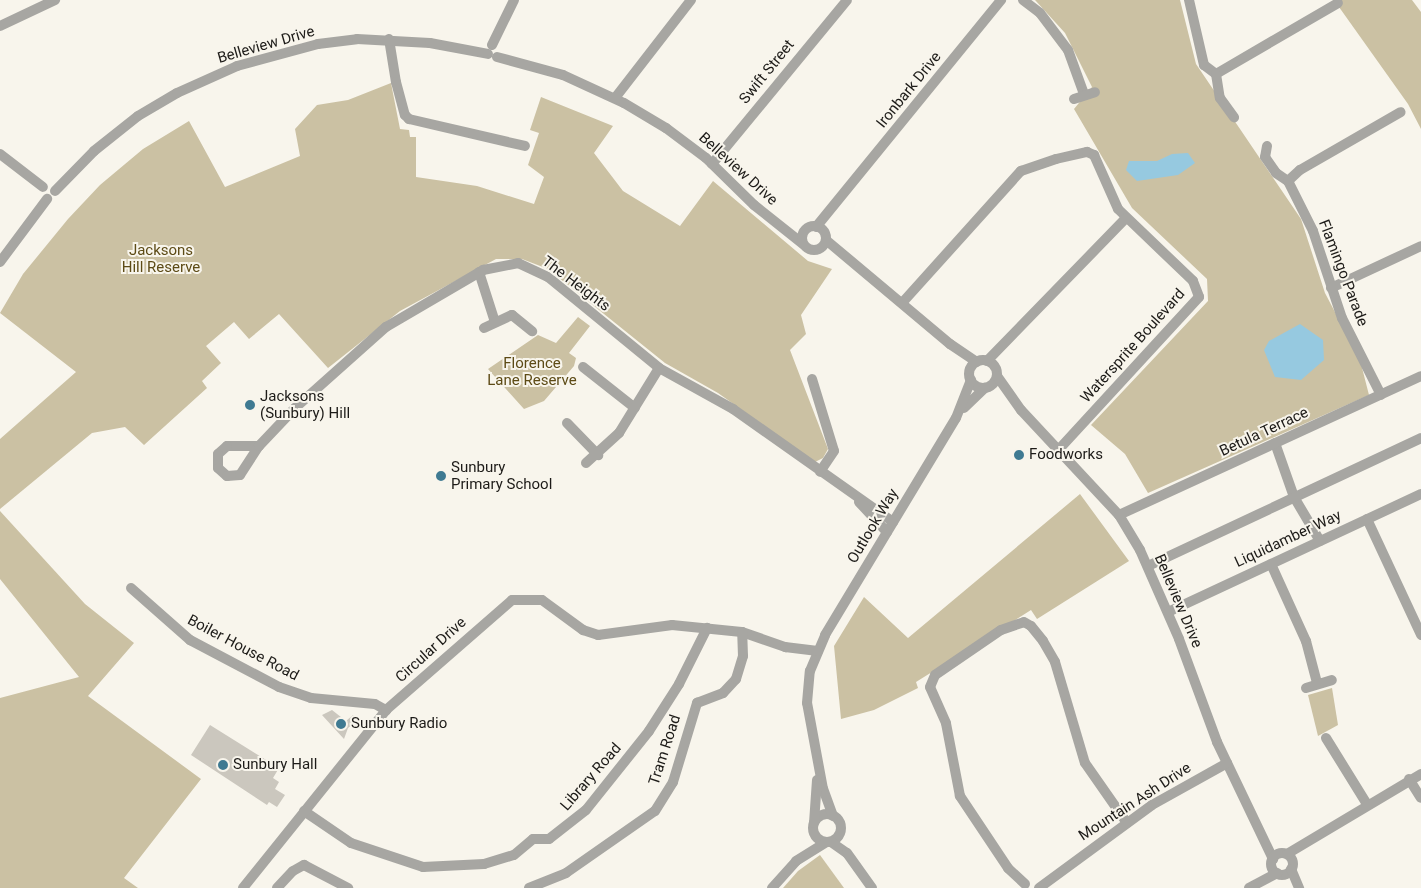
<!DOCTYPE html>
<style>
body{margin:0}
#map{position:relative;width:1421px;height:888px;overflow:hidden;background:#f8f5ec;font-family:Roboto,sans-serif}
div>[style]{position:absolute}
.green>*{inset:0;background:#cbc1a3}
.water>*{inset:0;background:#96c9e0}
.building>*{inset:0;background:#cbc7be}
.minor>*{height:10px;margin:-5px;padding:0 5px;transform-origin:5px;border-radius:5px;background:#a7a6a2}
.minor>.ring{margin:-5px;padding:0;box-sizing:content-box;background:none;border:10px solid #a7a6a2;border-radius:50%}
.dots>*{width:14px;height:14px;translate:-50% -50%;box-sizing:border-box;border:2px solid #f8f5ec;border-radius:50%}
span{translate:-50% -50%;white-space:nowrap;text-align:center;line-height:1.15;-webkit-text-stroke:4px #f8f5ec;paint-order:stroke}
.street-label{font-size:15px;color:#1d1b18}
.park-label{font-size:15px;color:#5d4b16}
.poi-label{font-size:15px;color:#1d1b18}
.left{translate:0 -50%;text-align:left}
</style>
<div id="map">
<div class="green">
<div style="clip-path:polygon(1035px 0,1180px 0,1196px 64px,1301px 219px,1325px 293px,1360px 360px,1369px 395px,1148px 493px,1125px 454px,1091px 425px,1208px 301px,1207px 279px,1132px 208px,1074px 109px,1092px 87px,1065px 33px)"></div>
<div style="clip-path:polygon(1334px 0,1412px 0,1421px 12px,1421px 129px,1408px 104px)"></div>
<div style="clip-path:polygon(391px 83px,400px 129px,409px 130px,410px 137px,416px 137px,416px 177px,477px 186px,534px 204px,544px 177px,528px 165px,539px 133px,530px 130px,541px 97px,613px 126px,594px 153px,623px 191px,680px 226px,713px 181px,808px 261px,832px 269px,801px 315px,806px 334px,790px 350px,828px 449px,823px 458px,815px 462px,718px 393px,665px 363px,548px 269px,522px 259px,496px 259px,400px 311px,328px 368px,279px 314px,249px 339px,234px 322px,206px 346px,221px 363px,202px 381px,207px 388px,144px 445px,125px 427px,92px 433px,0 509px,0 439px,76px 372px,0 313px,23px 274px,68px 219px,100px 185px,143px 149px,189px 121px,225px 187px,300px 156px,295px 129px,317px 105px,348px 100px)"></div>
<div style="clip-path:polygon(578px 317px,590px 326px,569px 353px,576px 358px,574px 366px,544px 401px,524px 409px,488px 369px,538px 335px,556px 343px)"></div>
<div style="clip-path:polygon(1080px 494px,1129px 561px,1037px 619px,1031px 610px,916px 682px,918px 688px,874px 710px,841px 719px,834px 646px,864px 597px,908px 638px)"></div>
<div style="clip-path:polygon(0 511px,85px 604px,134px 643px,88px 696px,201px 779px,124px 878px,138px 888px,0 888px,0 698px,79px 677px,0 579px)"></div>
<div style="clip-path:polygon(1332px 688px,1338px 725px,1318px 736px,1308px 695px)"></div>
<div style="clip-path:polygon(820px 855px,844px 888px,783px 888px,798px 871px)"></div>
</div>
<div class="water">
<div style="clip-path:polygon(1188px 153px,1195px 163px,1178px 175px,1137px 181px,1126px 170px,1129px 161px,1157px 161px,1172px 154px)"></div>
<div style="clip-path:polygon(1300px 324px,1323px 340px,1324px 360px,1301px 380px,1275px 377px,1264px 350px,1269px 341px)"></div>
</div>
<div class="building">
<div style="clip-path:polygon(332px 710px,346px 721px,353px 715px,358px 720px,348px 728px,344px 739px,322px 715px)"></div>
<div style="clip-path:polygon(210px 725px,279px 768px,273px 778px,279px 782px,275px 789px,285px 795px,277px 807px,269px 802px,267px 805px,191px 755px)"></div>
</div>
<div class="minor">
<div style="left:1023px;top:0;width:21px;rotate:37deg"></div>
<div style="left:1040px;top:13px;width:46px;rotate:52.9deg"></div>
<div style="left:1068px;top:50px;width:47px;rotate:70deg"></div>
<div style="left:1189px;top:0;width:67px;rotate:77deg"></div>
<div style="left:1204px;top:65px;width:15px;rotate:37deg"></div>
<div style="left:0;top:26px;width:61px;rotate:-25.3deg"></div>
<div style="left:389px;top:39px;width:44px;rotate:80.8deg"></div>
<div style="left:396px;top:82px;width:34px;rotate:75deg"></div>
<div style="left:405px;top:115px;width:6px;rotate:45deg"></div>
<div style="left:409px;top:119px;width:119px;rotate:13.1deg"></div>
<div style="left:492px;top:45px;width:50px;rotate:-63.9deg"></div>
<div style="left:497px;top:57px;width:68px;rotate:15.3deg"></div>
<div style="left:563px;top:75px;width:67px;rotate:24.7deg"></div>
<div style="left:624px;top:103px;width:49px;rotate:30.8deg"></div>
<div style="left:666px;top:128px;width:50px;rotate:36.9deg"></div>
<div style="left:706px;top:158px;width:67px;rotate:44.4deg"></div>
<div style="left:754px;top:205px;width:63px;rotate:38.5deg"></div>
<div style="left:1216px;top:74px;width:141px;rotate:-30.2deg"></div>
<div style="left:1216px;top:74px;width:24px;rotate:81deg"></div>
<div style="left:1220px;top:98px;width:24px;rotate:54deg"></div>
<div style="left:615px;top:98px;width:124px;rotate:-52.2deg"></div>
<div style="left:1074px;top:99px;width:22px;rotate:-18deg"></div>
<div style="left:1267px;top:146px;width:11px;rotate:100deg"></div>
<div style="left:1265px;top:157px;width:19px;rotate:55deg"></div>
<div style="left:1276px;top:173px;width:14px;rotate:34deg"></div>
<div style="left:1288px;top:181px;width:56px;rotate:63.4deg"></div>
<div style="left:1313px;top:231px;width:92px;rotate:71.6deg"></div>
<div style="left:1342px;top:318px;width:86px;rotate:63.1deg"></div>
<div style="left:0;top:154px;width:54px;rotate:37.5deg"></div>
<div style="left:712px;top:164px;width:212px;rotate:-50.5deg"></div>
<div style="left:1288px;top:181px;width:16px;rotate:-43deg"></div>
<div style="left:1300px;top:170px;width:116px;rotate:-29.9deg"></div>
<div style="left:55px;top:191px;width:56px;rotate:-45.7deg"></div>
<div style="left:94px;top:151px;width:56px;rotate:-38.5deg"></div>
<div style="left:138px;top:116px;width:45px;rotate:-30.5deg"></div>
<div style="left:177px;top:93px;width:66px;rotate:-24.2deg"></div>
<div style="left:237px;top:66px;width:84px;rotate:-15.2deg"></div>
<div style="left:318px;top:44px;width:39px;rotate:-7deg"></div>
<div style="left:357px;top:39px;width:73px;rotate:3.1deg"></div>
<div style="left:430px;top:43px;width:59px;rotate:10.7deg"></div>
<div class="ring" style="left:802px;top:226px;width:14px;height:14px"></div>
<div style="left:816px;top:227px;width:293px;rotate:-50.8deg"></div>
<div style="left:826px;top:240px;width:162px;rotate:40deg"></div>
<div style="left:950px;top:344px;width:32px;rotate:34deg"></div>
<div style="left:0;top:262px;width:79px;rotate:-53.3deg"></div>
<div style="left:479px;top:272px;width:52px;rotate:72.3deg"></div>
<div style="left:1331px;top:288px;width:99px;rotate:-25deg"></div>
<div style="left:902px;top:303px;width:178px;rotate:-48deg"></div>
<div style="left:1021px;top:171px;width:37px;rotate:-19deg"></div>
<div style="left:1056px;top:159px;width:32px;rotate:-13deg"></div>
<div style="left:1087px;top:152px;width:8px;rotate:23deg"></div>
<div style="left:1094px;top:155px;width:59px;rotate:66deg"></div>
<div style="left:1118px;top:209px;width:104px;rotate:43.8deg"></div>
<div style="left:1193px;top:281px;width:17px;rotate:69deg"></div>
<div style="left:1199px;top:297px;width:207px;rotate:132.6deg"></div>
<div style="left:484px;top:328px;width:31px;rotate:-25deg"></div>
<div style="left:512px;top:315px;width:26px;rotate:39deg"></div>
<div class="ring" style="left:969px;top:360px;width:18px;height:18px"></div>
<div style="left:987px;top:361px;width:199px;rotate:-45.8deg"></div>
<div style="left:583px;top:367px;width:66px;rotate:38.3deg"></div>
<div style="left:997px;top:376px;width:42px;rotate:54.8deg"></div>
<div style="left:1021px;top:410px;width:144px;rotate:47deg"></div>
<div style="left:1119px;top:515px;width:41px;rotate:59deg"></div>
<div style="left:1140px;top:550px;width:97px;rotate:66.3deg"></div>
<div style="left:1179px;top:639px;width:110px;rotate:69.7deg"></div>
<div style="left:1217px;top:742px;width:130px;rotate:64.4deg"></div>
<div style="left:812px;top:379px;width:75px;rotate:73deg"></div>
<div style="left:834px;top:451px;width:25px;rotate:124deg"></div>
<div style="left:964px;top:408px;width:29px;rotate:-44deg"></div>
<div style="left:567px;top:423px;width:45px;rotate:45.9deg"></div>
<div style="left:1275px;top:443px;width:57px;rotate:70.6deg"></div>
<div style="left:1294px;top:497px;width:51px;rotate:59.4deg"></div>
<div style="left:259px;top:446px;width:32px;rotate:180deg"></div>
<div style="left:227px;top:446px;width:12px;rotate:138deg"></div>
<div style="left:218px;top:454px;width:14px;rotate:90deg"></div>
<div style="left:218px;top:468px;width:12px;rotate:42deg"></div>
<div style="left:227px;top:476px;width:13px;rotate:-4deg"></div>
<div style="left:240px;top:475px;width:35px;rotate:-57deg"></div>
<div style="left:259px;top:446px;width:52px;rotate:-46.5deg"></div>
<div style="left:295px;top:408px;width:122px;rotate:-41.7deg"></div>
<div style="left:386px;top:327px;width:113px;rotate:-30.4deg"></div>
<div style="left:483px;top:270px;width:36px;rotate:-11deg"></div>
<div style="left:518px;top:263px;width:33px;rotate:25deg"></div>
<div style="left:548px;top:277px;width:144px;rotate:39.3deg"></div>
<div style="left:659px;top:368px;width:85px;rotate:29deg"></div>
<div style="left:733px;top:409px;width:196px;rotate:35.2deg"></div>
<div style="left:586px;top:463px;width:45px;rotate:-42.3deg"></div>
<div style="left:619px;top:433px;width:76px;rotate:-58.4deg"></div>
<div style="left:859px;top:502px;width:41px;rotate:47deg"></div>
<div style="left:1119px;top:515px;width:332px;rotate:-24.7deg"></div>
<div style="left:1367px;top:519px;width:128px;rotate:65deg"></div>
<div style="left:1271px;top:564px;width:85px;rotate:65.6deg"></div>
<div style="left:1306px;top:641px;width:43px;rotate:75.3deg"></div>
<div style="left:1148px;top:566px;width:302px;rotate:-25.1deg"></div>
<div style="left:131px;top:588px;width:79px;rotate:41.4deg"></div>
<div style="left:190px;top:640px;width:101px;rotate:27.8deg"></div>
<div style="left:279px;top:687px;width:34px;rotate:19deg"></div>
<div style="left:311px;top:698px;width:64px;rotate:5.4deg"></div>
<div style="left:375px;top:704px;width:13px;rotate:29deg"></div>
<div style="left:1168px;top:612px;width:279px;rotate:-25deg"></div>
<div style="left:1306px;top:688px;width:27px;rotate:-17deg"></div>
<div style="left:1326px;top:738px;width:78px;rotate:58.2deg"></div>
<div style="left:1409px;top:779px;width:22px;rotate:58deg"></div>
<div style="left:304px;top:811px;width:57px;rotate:34.2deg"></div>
<div style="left:351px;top:843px;width:76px;rotate:18.4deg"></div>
<div style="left:423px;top:867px;width:61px;rotate:-2.8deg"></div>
<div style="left:484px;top:864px;width:31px;rotate:-17deg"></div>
<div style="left:514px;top:855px;width:25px;rotate:-40deg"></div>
<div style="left:533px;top:839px;width:16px"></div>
<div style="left:549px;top:839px;width:47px;rotate:-38.1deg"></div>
<div style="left:586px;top:810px;width:101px;rotate:-51.4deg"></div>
<div style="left:649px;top:731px;width:56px;rotate:-57.4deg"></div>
<div style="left:679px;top:684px;width:63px;rotate:-63.4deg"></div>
<div class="ring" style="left:813px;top:814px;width:18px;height:18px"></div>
<div style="left:833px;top:816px;width:29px;rotate:-110deg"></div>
<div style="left:823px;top:789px;width:87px;rotate:-100.5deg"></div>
<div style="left:807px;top:703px;width:32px;rotate:-85deg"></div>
<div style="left:810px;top:671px;width:39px;rotate:-67deg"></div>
<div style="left:825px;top:635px;width:253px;rotate:-58.9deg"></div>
<div style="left:956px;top:418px;width:41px;rotate:-68.5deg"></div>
<div style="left:814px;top:823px;width:43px;rotate:-86deg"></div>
<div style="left:831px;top:842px;width:19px;rotate:35deg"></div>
<div style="left:847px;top:853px;width:43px;rotate:54.5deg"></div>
<div class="ring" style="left:1271px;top:853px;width:12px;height:12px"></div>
<div style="left:1287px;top:854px;width:156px;rotate:-30.8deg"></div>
<div style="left:1291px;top:869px;width:21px;rotate:67deg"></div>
<div style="left:1025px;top:884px;width:23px;rotate:-137deg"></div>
<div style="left:1008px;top:868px;width:87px;rotate:-123.7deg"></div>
<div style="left:960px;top:796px;width:74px;rotate:-100.9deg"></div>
<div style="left:946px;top:723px;width:39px;rotate:-114deg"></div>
<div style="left:930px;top:687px;width:13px;rotate:-67deg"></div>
<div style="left:935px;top:675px;width:80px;rotate:-34.3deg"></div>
<div style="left:1001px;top:630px;width:24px;rotate:-19deg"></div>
<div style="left:1024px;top:622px;width:8px;rotate:30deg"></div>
<div style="left:1031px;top:626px;width:19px;rotate:51deg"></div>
<div style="left:1043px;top:641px;width:24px;rotate:60deg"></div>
<div style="left:1055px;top:662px;width:105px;rotate:73.5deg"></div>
<div style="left:1085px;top:763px;width:73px;rotate:55deg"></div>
<div style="left:243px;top:888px;width:228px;rotate:-51.2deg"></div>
<div style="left:386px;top:710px;width:167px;rotate:-41.1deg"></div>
<div style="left:512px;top:600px;width:30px"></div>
<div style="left:542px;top:600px;width:51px;rotate:36.2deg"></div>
<div style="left:583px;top:630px;width:16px;rotate:18deg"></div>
<div style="left:598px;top:635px;width:75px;rotate:-7.7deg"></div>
<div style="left:672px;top:625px;width:70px;rotate:5.7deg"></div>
<div style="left:742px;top:632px;width:46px;rotate:19.2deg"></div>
<div style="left:785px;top:647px;width:33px;rotate:7deg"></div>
<div style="left:277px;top:888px;width:23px;rotate:-47deg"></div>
<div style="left:293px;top:871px;width:13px;rotate:-29deg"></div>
<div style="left:304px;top:865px;width:50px;rotate:27.6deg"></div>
<div style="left:529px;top:888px;width:40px;rotate:-22deg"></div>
<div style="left:566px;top:873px;width:108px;rotate:-34.9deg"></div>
<div style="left:655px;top:811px;width:34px;rotate:-58deg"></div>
<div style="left:673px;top:782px;width:83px;rotate:-73.1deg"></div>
<div style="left:697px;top:703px;width:28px;rotate:-21deg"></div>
<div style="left:723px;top:693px;width:19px;rotate:-47deg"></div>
<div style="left:736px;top:679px;width:24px;rotate:-73deg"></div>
<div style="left:743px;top:656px;width:24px;rotate:-92deg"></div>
<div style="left:772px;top:888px;width:36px;rotate:-48deg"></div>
<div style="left:796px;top:861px;width:36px;rotate:-32deg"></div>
<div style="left:1039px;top:888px;width:140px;rotate:-36.3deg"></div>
<div style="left:1152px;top:805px;width:86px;rotate:-29.2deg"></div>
<div style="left:1249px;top:888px;width:32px;rotate:-28deg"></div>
</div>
<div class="dots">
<div style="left:250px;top:405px;background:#3f7a92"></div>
<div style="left:1019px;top:455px;background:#3f7a92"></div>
<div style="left:441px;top:476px;background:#3f7a92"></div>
<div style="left:341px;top:724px;background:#3f7a92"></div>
<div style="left:223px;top:765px;background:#3f7a92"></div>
</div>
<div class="street-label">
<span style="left:266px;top:45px;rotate:-16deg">Belleview Drive</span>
<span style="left:767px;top:72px;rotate:-51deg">Swift Street</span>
<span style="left:909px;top:90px;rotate:-51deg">Ironbark Drive</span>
<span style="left:738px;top:169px;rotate:42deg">Belleview Drive</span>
<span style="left:1343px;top:273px;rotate:69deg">Flamingo Parade</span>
<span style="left:576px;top:284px;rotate:37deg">The Heights</span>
<span style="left:1133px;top:346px;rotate:-48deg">Watersprite Boulevard</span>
<span style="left:1264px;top:432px;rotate:-25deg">Betula Terrace</span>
<span style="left:873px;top:526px;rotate:-59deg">Outlook Way</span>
<span style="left:1288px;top:539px;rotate:-25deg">Liquidamber Way</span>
<span style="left:1178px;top:601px;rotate:67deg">Belleview Drive</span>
<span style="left:243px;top:648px;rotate:28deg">Boiler House Road</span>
<span style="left:431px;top:650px;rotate:-42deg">Circular Drive</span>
<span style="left:665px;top:750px;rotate:-72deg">Tram Road</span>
<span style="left:591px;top:777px;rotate:-49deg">Library Road</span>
<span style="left:1135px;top:802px;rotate:-33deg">Mountain Ash Drive</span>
</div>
<div class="park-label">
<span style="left:161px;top:259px">Jacksons<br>Hill Reserve</span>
<span style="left:532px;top:372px">Florence<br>Lane Reserve</span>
</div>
<div class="poi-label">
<span class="left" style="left:260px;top:405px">Jacksons<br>(Sunbury) Hill</span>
<span class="left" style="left:1029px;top:455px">Foodworks</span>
<span class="left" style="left:451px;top:476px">Sunbury<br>Primary School</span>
<span class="left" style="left:351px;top:724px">Sunbury Radio</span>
<span class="left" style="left:233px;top:765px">Sunbury Hall</span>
</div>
</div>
